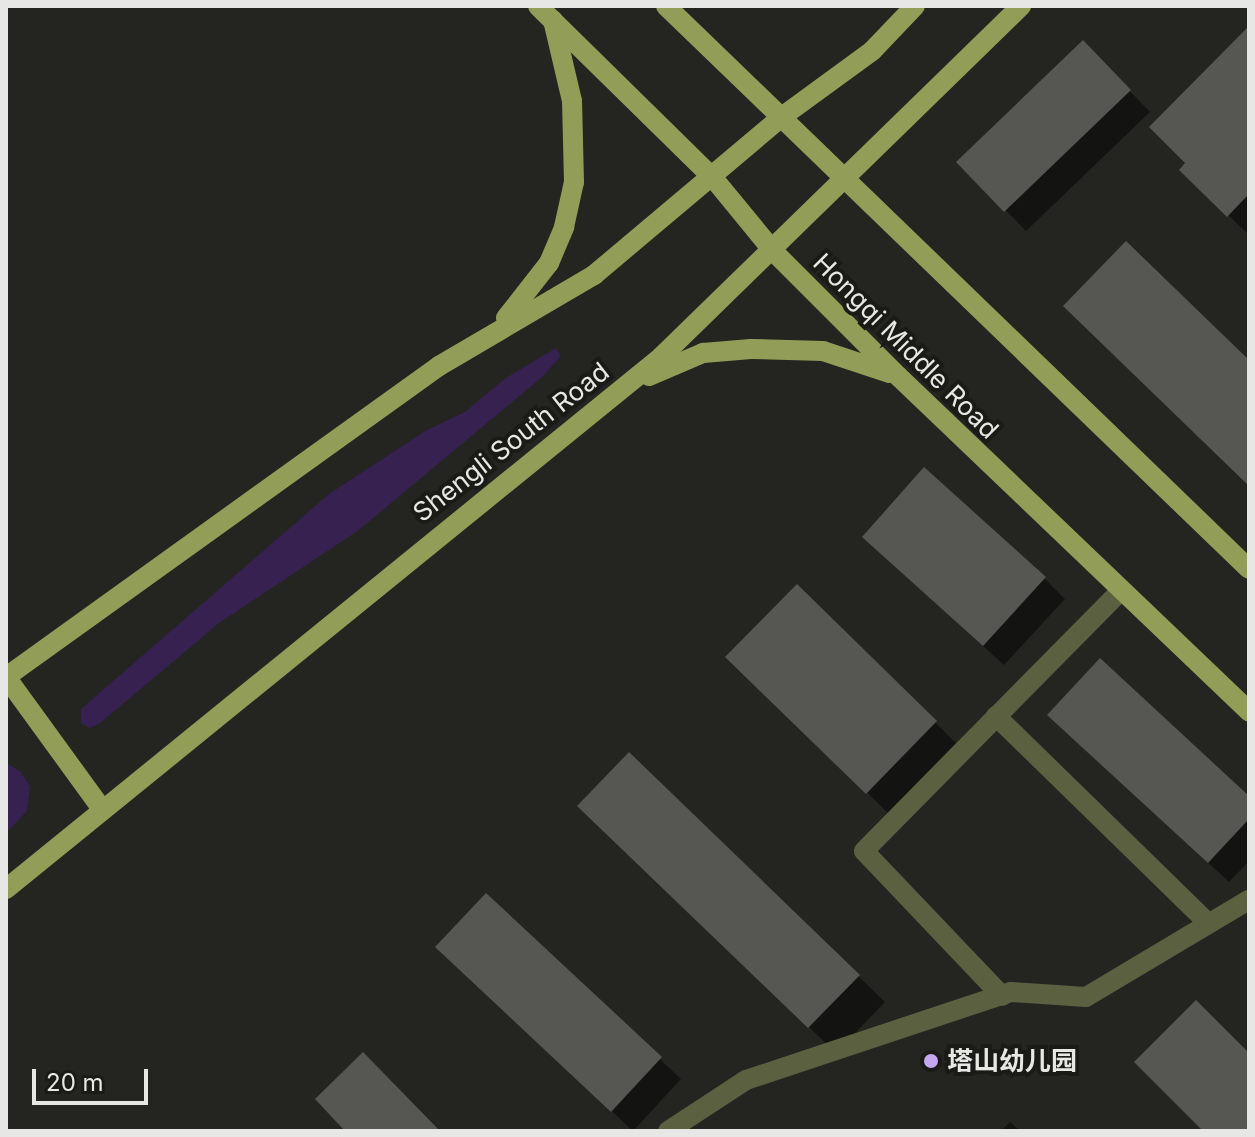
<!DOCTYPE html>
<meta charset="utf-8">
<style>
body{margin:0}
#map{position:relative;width:1255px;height:1137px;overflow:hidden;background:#242521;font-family:Inter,"Noto Sans SC",sans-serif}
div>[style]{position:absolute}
.green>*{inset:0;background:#362151}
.shadow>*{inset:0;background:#0007}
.building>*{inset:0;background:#565752}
.minor>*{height:20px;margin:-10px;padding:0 10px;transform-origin:10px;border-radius:10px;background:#5b6140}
.primary>*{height:20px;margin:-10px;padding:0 10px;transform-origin:10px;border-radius:10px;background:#929e57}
.dots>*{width:22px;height:22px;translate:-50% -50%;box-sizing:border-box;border:4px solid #1a1b17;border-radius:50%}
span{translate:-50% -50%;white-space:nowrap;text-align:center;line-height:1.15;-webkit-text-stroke:8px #1a1b17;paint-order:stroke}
.street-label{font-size:26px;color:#e7e8e5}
.poi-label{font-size:26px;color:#e7e8e5;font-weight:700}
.left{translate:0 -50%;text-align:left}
.frame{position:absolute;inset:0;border:8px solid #e7e8e5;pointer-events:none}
.scale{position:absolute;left:32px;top:1069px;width:116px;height:36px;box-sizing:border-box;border:4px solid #e7e8e5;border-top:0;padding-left:10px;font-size:24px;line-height:28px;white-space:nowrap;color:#e7e8e5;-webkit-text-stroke:6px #1a1b17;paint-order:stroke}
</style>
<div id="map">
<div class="green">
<div style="clip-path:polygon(556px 348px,561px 356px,542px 377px,359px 530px,219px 623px,99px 724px,89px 728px,81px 723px,81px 709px,329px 494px,427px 430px,465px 412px,506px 378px)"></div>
<div style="clip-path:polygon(6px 763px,21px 772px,30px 787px,27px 811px,6px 833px)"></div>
</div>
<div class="shadow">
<div style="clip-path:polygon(1083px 43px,1150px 112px,1026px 231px,959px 162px)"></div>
<div style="clip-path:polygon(1249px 45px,1249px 231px,1247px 233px,1181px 170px)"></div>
<div style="clip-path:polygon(885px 557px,1044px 578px,1065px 599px,1004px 665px)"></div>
<div style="clip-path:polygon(797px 587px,956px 743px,888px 813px,728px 657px)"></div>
<div style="clip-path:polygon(1071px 735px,1249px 799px,1249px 861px,1229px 882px)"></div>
<div style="clip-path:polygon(606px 832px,858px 976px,885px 1002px,836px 1053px)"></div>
<div style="clip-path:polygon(486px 896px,681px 1079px,633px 1131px,459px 968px)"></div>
<div style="clip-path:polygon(1010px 1122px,1020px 1131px,1001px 1131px)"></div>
</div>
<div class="building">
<div style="clip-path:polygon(1249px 26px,1249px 194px,1227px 217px,1179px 170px,1185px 163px,1149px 127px)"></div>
<div style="clip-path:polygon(1083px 40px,1131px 90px,1004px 212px,956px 162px)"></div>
<div style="clip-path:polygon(1126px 241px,1249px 360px,1249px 486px,1063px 306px)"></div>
<div style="clip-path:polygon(924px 467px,1046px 577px,983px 646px,862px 537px)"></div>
<div style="clip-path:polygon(797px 584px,937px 721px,866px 794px,725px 657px)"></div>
<div style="clip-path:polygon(1100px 658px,1249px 796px,1249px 819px,1208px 863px,1047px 715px)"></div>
<div style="clip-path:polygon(629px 752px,860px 975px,808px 1028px,577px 806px)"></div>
<div style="clip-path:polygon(486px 893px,662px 1057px,611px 1112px,435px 947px)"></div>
<div style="clip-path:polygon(1196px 1000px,1249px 1053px,1249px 1131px,1203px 1131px,1134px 1062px)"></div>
<div style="clip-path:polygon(363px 1052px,440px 1131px,345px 1131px,315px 1099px)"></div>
</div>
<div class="minor">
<div style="left:996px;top:716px;width:295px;rotate:44.3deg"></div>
<div style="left:1002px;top:996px;width:200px;rotate:-133.6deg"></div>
<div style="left:864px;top:851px;width:366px;rotate:-45.4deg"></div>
<div style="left:668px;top:1131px;width:93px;rotate:-33.2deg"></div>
<div style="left:746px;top:1080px;width:279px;rotate:-18.4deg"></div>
<div style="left:1011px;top:992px;width:75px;rotate:3.8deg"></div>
<div style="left:1086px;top:997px;width:190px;rotate:-30.8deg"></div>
</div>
<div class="primary">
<div style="left:538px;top:6px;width:247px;rotate:44.5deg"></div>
<div style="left:714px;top:179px;width:94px;rotate:50.6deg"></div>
<div style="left:774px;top:252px;width:175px;rotate:45deg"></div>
<div style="left:898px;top:376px;width:486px;rotate:43.7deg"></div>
<div style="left:666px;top:6px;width:810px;rotate:44deg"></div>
<div style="left:506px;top:318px;width:70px;rotate:-52deg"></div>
<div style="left:549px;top:263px;width:39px;rotate:-67deg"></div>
<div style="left:564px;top:227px;width:46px;rotate:-77.5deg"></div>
<div style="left:574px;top:182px;width:81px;rotate:-91.4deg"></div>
<div style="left:572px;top:101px;width:83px;rotate:-103.2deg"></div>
<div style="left:649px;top:376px;width:59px;rotate:-23.1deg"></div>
<div style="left:703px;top:353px;width:48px;rotate:-4.8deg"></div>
<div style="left:751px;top:349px;width:72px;rotate:1.6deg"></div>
<div style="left:823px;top:351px;width:70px;rotate:18.4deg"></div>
<div style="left:6px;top:677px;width:533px;rotate:-35.69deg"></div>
<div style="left:439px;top:366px;width:180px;rotate:-30.4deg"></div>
<div style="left:594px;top:275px;width:247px;rotate:-40.1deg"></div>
<div style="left:783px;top:116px;width:110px;rotate:-36.1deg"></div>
<div style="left:872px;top:51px;width:62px;rotate:-46.3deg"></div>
<div style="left:6px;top:677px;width:163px;rotate:54deg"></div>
<div style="left:6px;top:889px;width:844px;rotate:-39.08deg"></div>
<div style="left:661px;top:357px;width:503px;rotate:-44.27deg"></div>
</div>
<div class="dots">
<div style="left:931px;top:1061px;background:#c4a7f1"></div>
</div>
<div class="street-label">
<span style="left:906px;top:346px;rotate:45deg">Hongqi Middle Road</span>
<span style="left:511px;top:442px;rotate:-38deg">Shengli South Road</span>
</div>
<div class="poi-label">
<span class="left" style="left:947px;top:1061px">塔山幼儿园</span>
</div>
<div class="frame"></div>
<div class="scale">20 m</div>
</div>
